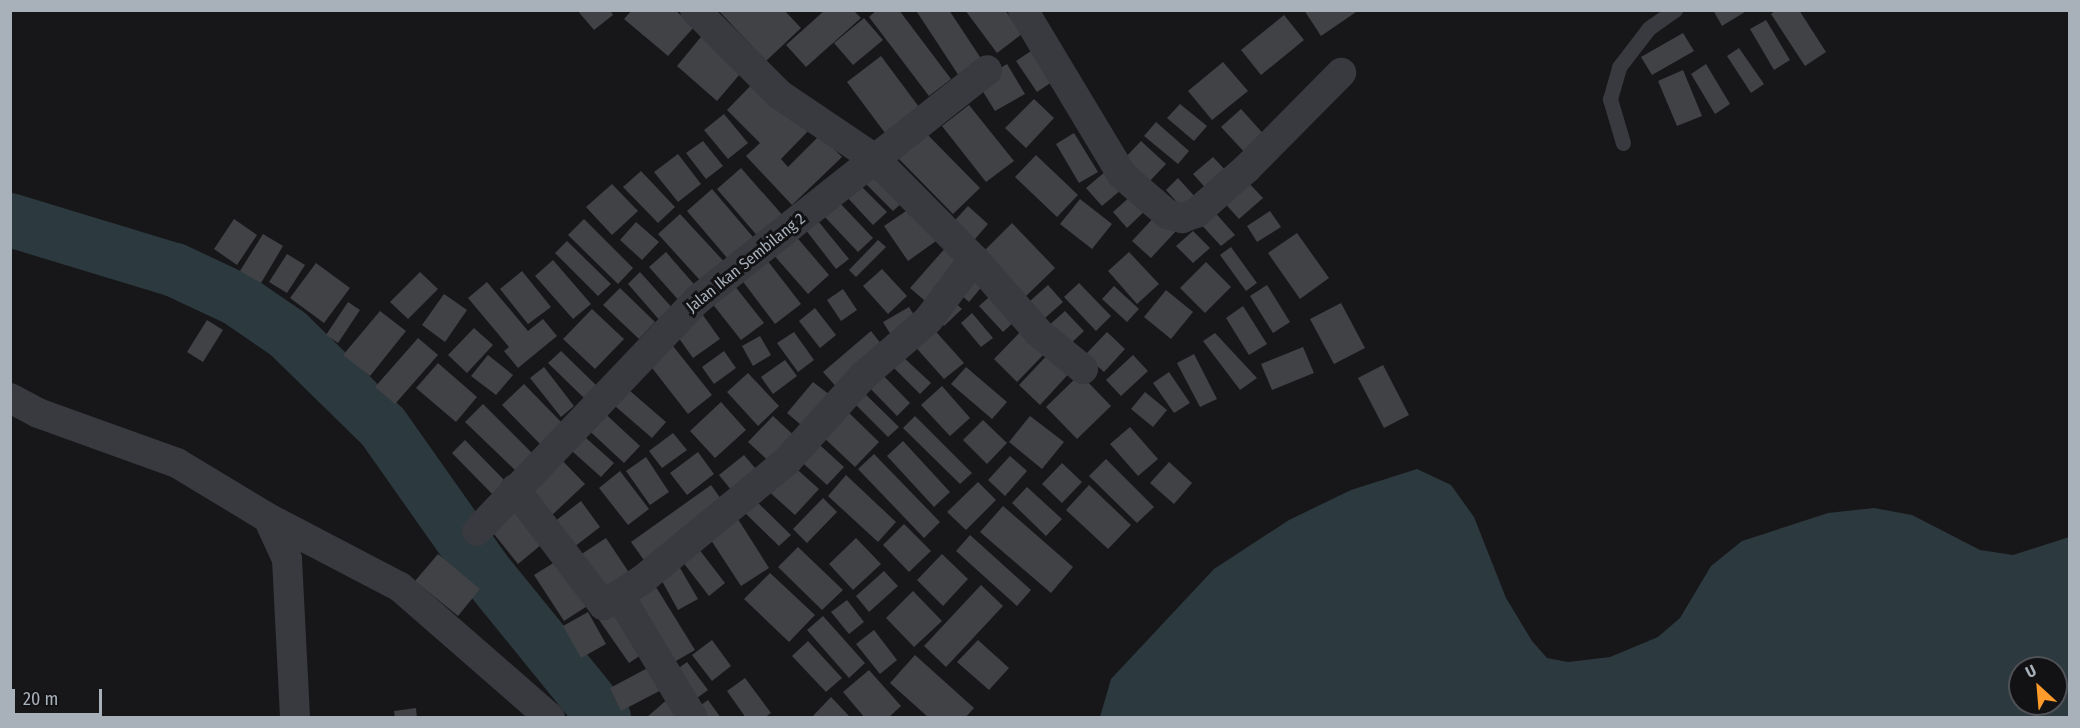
<!DOCTYPE html>
<style>
body{margin:0}
#map{position:relative;width:2080px;height:728px;overflow:hidden;background:#171719;font-family:"Fira Sans Condensed",sans-serif}
div>[style]{position:absolute}
.water>*{inset:0;background:#2c393e}
.river>*{height:54px;margin:-27px;padding:0 27px;transform-origin:27px;border-radius:27px;background:#2c393e}
.building>*{inset:0;background:#414246}
.service>*{height:15px;margin:-7.5px;padding:0 7.5px;transform-origin:7.5px;border-radius:7.5px;background:#383a3f}
.minor>*{height:30px;margin:-15px;padding:0 15px;transform-origin:15px;border-radius:15px;background:#383a3f}
span{translate:-50% -50%;white-space:nowrap;text-align:center;line-height:1.15;-webkit-text-stroke:6px #121214;paint-order:stroke}
.street-label{font-size:16px;color:#a8b0ba}
.frame{position:absolute;inset:0;border:12px solid #a8b0ba;pointer-events:none}
.north{position:absolute;left:2008px;top:656px;width:60px;height:60px;box-sizing:border-box;background:#121214;border:2px solid #4e5156;border-radius:50%;rotate:334deg;font-size:16px;font-weight:700;line-height:24px;text-align:center;color:#a8b0ba}
.north::after{content:'';display:block;margin:auto;width:21px;height:27px;background:#fe9b2a;clip-path:polygon(50% 0,100% 100%,50% 72%,0 100%)}
.scale{position:absolute;left:12px;top:689px;width:90px;height:27px;box-sizing:border-box;border:3px solid #a8b0ba;border-top:0;padding-left:8px;font-size:18px;line-height:21px;white-space:nowrap;color:#a8b0ba;-webkit-text-stroke:4px #121214;paint-order:stroke}
</style>
<div id="map">
<div class="water">
<div style="clip-path:polygon(evenodd,1417px 469px,1451px 485px,1474px 517px,1506px 598px,1532px 641px,1547px 658px,1568px 662px,1610px 657px,1658px 637px,1680px 618px,1711px 566px,1742px 541px,1828px 513px,1874px 508px,1912px 515px,1980px 550px,2013px 555px,2069px 537px,2069px 717px,1100px 717px,1111px 679px,1214px 569px,1289px 520px,1351px 490px,1417px 469px,2020px 668px,2056px 668px,2056px 704px,2020px 704px,2020px 668px)"></div>
</div>
<div class="river">
<div style="left:10px;top:220px;width:172px;rotate:16.9deg"></div>
<div style="left:175px;top:270px;width:68px;rotate:25.1deg"></div>
<div style="left:237px;top:299px;width:62px;rotate:34.5deg"></div>
<div style="left:288px;top:334px;width:133px;rotate:44.4deg"></div>
<div style="left:383px;top:427px;width:174px;rotate:54.8deg"></div>
<div style="left:483px;top:569px;width:192px;rotate:50.9deg"></div>
</div>
<div class="building">
<div style="clip-path:polygon(577px 10px,610px 10px,613px 15px,594px 30px)"></div>
<div style="clip-path:polygon(632px 10px,675px 10px,694px 27px,668px 56px,624px 19px)"></div>
<div style="clip-path:polygon(718px 10px,784px 10px,801px 28px,766px 61px)"></div>
<div style="clip-path:polygon(825px 10px,853px 10px,861px 18px,806px 67px,786px 45px)"></div>
<div style="clip-path:polygon(877px 10px,899px 10px,951px 79px,929px 96px,869px 17px)"></div>
<div style="clip-path:polygon(949px 10px,982px 60px,959px 76px,917px 12px)"></div>
<div style="clip-path:polygon(965px 10px,1005px 10px,1022px 34px,997px 53px)"></div>
<div style="clip-path:polygon(1304px 10px,1359px 10px,1321px 36px)"></div>
<div style="clip-path:polygon(1713px 10px,1748px 10px,1722px 26px)"></div>
<div style="clip-path:polygon(1776px 10px,1799px 10px,1826px 52px,1805px 66px,1771px 14px)"></div>
<div style="clip-path:polygon(1284px 15px,1304px 40px,1261px 75px,1241px 50px)"></div>
<div style="clip-path:polygon(864px 18px,883px 40px,853px 65px,834px 43px)"></div>
<div style="clip-path:polygon(1766px 20px,1790px 60px,1774px 70px,1750px 29px)"></div>
<div style="clip-path:polygon(705px 32px,746px 67px,717px 101px,677px 66px)"></div>
<div style="clip-path:polygon(1683px 33px,1694px 51px,1652px 75px,1641px 57px)"></div>
<div style="clip-path:polygon(1739px 48px,1764px 84px,1751px 93px,1727px 56px)"></div>
<div style="clip-path:polygon(1034px 49px,1055px 80px,1037px 92px,1016px 61px)"></div>
<div style="clip-path:polygon(881px 56px,922px 111px,888px 137px,847px 82px)"></div>
<div style="clip-path:polygon(1223px 62px,1248px 91px,1212px 120px,1188px 91px)"></div>
<div style="clip-path:polygon(1007px 64px,1025px 94px,995px 111px,977px 82px)"></div>
<div style="clip-path:polygon(1706px 64px,1730px 104px,1715px 114px,1691px 74px)"></div>
<div style="clip-path:polygon(1683px 70px,1702px 116px,1677px 126px,1658px 81px)"></div>
<div style="clip-path:polygon(758px 78px,811px 128px,781px 159px,788px 167px,820px 135px,842px 157px,792px 205px,746px 156px,760px 143px,727px 110px)"></div>
<div style="clip-path:polygon(1034px 99px,1054px 118px,1026px 148px,1005px 128px)"></div>
<div style="clip-path:polygon(1180px 104px,1207px 126px,1194px 141px,1167px 118px)"></div>
<div style="clip-path:polygon(969px 105px,1014px 161px,986px 182px,942px 126px)"></div>
<div style="clip-path:polygon(1241px 109px,1268px 139px,1248px 156px,1221px 127px)"></div>
<div style="clip-path:polygon(724px 114px,748px 143px,728px 159px,704px 130px)"></div>
<div style="clip-path:polygon(1156px 122px,1189px 151px,1178px 164px,1144px 136px)"></div>
<div style="clip-path:polygon(925px 132px,980px 188px,953px 214px,898px 158px)"></div>
<div style="clip-path:polygon(1074px 133px,1098px 172px,1079px 183px,1056px 144px)"></div>
<div style="clip-path:polygon(703px 141px,723px 166px,706px 179px,686px 153px)"></div>
<div style="clip-path:polygon(1141px 141px,1166px 164px,1148px 183px,1123px 160px)"></div>
<div style="clip-path:polygon(678px 154px,701px 184px,678px 202px,654px 172px)"></div>
<div style="clip-path:polygon(1036px 155px,1078px 195px,1057px 217px,1015px 177px)"></div>
<div style="clip-path:polygon(1213px 157px,1230px 175px,1210px 193px,1193px 174px)"></div>
<div style="clip-path:polygon(741px 168px,785px 218px,760px 239px,717px 189px)"></div>
<div style="clip-path:polygon(872px 168px,904px 201px,893px 211px,861px 179px)"></div>
<div style="clip-path:polygon(641px 171px,675px 207px,658px 223px,623px 187px)"></div>
<div style="clip-path:polygon(1106px 171px,1122px 189px,1102px 206px,1086px 188px)"></div>
<div style="clip-path:polygon(1178px 178px,1197px 199px,1185px 211px,1166px 190px)"></div>
<div style="clip-path:polygon(1244px 178px,1263px 198px,1239px 219px,1221px 199px)"></div>
<div style="clip-path:polygon(857px 182px,887px 212px,873px 225px,844px 194px)"></div>
<div style="clip-path:polygon(612px 184px,638px 211px,612px 235px,586px 207px)"></div>
<div style="clip-path:polygon(712px 189px,753px 237px,728px 259px,687px 211px)"></div>
<div style="clip-path:polygon(1134px 193px,1148px 208px,1127px 228px,1113px 212px)"></div>
<div style="clip-path:polygon(1080px 199px,1112px 224px,1092px 249px,1060px 224px)"></div>
<div style="clip-path:polygon(838px 201px,873px 238px,858px 252px,823px 215px)"></div>
<div style="clip-path:polygon(968px 206px,988px 224px,969px 246px,948px 228px)"></div>
<div style="clip-path:polygon(912px 207px,936px 241px,908px 261px,884px 226px)"></div>
<div style="clip-path:polygon(1211px 208px,1235px 235px,1221px 246px,1197px 220px)"></div>
<div style="clip-path:polygon(1270px 211px,1281px 227px,1257px 242px,1247px 226px)"></div>
<div style="clip-path:polygon(1158px 213px,1177px 230px,1151px 258px,1132px 241px)"></div>
<div style="clip-path:polygon(680px 214px,729px 267px,707px 288px,658px 234px)"></div>
<div style="clip-path:polygon(814px 216px,849px 259px,836px 269px,802px 225px)"></div>
<div style="clip-path:polygon(234px 219px,257px 235px,237px 265px,214px 249px)"></div>
<div style="clip-path:polygon(584px 219px,633px 268px,618px 284px,568px 235px)"></div>
<div style="clip-path:polygon(636px 222px,659px 242px,642px 260px,620px 240px)"></div>
<div style="clip-path:polygon(1012px 223px,1055px 268px,1023px 299px,980px 255px)"></div>
<div style="clip-path:polygon(1193px 231px,1210px 248px,1193px 263px,1176px 246px)"></div>
<div style="clip-path:polygon(1297px 233px,1329px 278px,1300px 299px,1268px 253px)"></div>
<div style="clip-path:polygon(263px 234px,283px 246px,261px 283px,240px 271px)"></div>
<div style="clip-path:polygon(794px 234px,829px 275px,808px 294px,772px 253px)"></div>
<div style="clip-path:polygon(878px 240px,886px 247px,856px 277px,849px 270px)"></div>
<div style="clip-path:polygon(567px 241px,611px 284px,598px 296px,555px 253px)"></div>
<div style="clip-path:polygon(947px 246px,968px 264px,931px 306px,910px 288px)"></div>
<div style="clip-path:polygon(1231px 247px,1257px 283px,1246px 291px,1220px 255px)"></div>
<div style="clip-path:polygon(666px 252px,699px 290px,682px 304px,649px 267px)"></div>
<div style="clip-path:polygon(1129px 252px,1159px 284px,1137px 304px,1108px 271px)"></div>
<div style="clip-path:polygon(287px 254px,305px 265px,287px 293px,269px 282px)"></div>
<div style="clip-path:polygon(553px 260px,591px 304px,573px 319px,535px 276px)"></div>
<div style="clip-path:polygon(767px 260px,801px 304px,775px 324px,741px 279px)"></div>
<div style="clip-path:polygon(1206px 262px,1231px 287px,1205px 313px,1180px 288px)"></div>
<div style="clip-path:polygon(316px 263px,350px 288px,324px 323px,290px 298px)"></div>
<div style="clip-path:polygon(882px 269px,907px 296px,888px 314px,863px 286px)"></div>
<div style="clip-path:polygon(522px 271px,551px 307px,528px 324px,500px 289px)"></div>
<div style="clip-path:polygon(420px 272px,438px 289px,408px 319px,390px 302px)"></div>
<div style="clip-path:polygon(640px 272px,675px 311px,662px 323px,628px 284px)"></div>
<div style="clip-path:polygon(990px 277px,969px 302px,953px 288px)"></div>
<div style="clip-path:polygon(487px 282px,528px 331px,543px 319px,557px 336px,518px 368px,504px 351px,509px 347px,468px 298px)"></div>
<div style="clip-path:polygon(1079px 283px,1111px 316px,1096px 331px,1064px 297px)"></div>
<div style="clip-path:polygon(734px 285px,764px 323px,741px 340px,711px 302px)"></div>
<div style="clip-path:polygon(1048px 285px,1063px 302px,1036px 326px,1021px 309px)"></div>
<div style="clip-path:polygon(1267px 285px,1290px 322px,1273px 333px,1250px 296px)"></div>
<div style="clip-path:polygon(1114px 286px,1139px 309px,1127px 322px,1102px 299px)"></div>
<div style="clip-path:polygon(620px 288px,655px 322px,639px 339px,603px 305px)"></div>
<div style="clip-path:polygon(843px 289px,857px 310px,841px 321px,827px 300px)"></div>
<div style="clip-path:polygon(1166px 290px,1193px 312px,1171px 339px,1144px 317px)"></div>
<div style="clip-path:polygon(996px 291px,1019px 317px,1003px 332px,979px 306px)"></div>
<div style="clip-path:polygon(444px 294px,467px 310px,445px 342px,422px 325px)"></div>
<div style="clip-path:polygon(951px 299px,962px 309px,944px 326px,934px 316px)"></div>
<div style="clip-path:polygon(348px 302px,360px 310px,338px 343px,326px 335px)"></div>
<div style="clip-path:polygon(1341px 303px,1365px 348px,1334px 364px,1310px 319px)"></div>
<div style="clip-path:polygon(1243px 306px,1267px 344px,1249px 355px,1226px 318px)"></div>
<div style="clip-path:polygon(909px 307px,920px 325px,894px 340px,883px 322px)"></div>
<div style="clip-path:polygon(815px 308px,836px 335px,820px 348px,799px 321px)"></div>
<div style="clip-path:polygon(592px 309px,624px 339px,595px 369px,563px 339px)"></div>
<div style="clip-path:polygon(380px 311px,406px 331px,370px 376px,343px 355px)"></div>
<div style="clip-path:polygon(700px 311px,720px 339px,693px 358px,673px 330px)"></div>
<div style="clip-path:polygon(1065px 311px,1084px 331px,1066px 348px,1047px 327px)"></div>
<div style="clip-path:polygon(972px 313px,993px 338px,981px 347px,961px 323px)"></div>
<div style="clip-path:polygon(207px 320px,223px 330px,203px 362px,187px 352px)"></div>
<div style="clip-path:polygon(930px 325px,964px 363px,944px 379px,911px 342px)"></div>
<div style="clip-path:polygon(1025px 327px,1048px 350px,1017px 382px,994px 359px)"></div>
<div style="clip-path:polygon(474px 328px,493px 345px,467px 373px,448px 355px)"></div>
<div style="clip-path:polygon(871px 331px,886px 350px,839px 390px,823px 372px)"></div>
<div style="clip-path:polygon(794px 332px,814px 360px,798px 372px,777px 343px)"></div>
<div style="clip-path:polygon(1107px 332px,1125px 349px,1104px 372px,1085px 355px)"></div>
<div style="clip-path:polygon(1215px 333px,1257px 378px,1240px 390px,1203px 341px)"></div>
<div style="clip-path:polygon(760px 336px,771px 355px,753px 366px,742px 346px)"></div>
<div style="clip-path:polygon(418px 338px,438px 355px,395px 404px,375px 387px)"></div>
<div style="clip-path:polygon(669px 341px,712px 395px,688px 414px,645px 359px)"></div>
<div style="clip-path:polygon(1303px 347px,1314px 373px,1272px 390px,1261px 364px)"></div>
<div style="clip-path:polygon(1053px 349px,1074px 368px,1040px 405px,1019px 385px)"></div>
<div style="clip-path:polygon(561px 351px,596px 385px,584px 398px,548px 363px)"></div>
<div style="clip-path:polygon(724px 351px,736px 368px,714px 384px,702px 367px)"></div>
<div style="clip-path:polygon(1194px 354px,1217px 399px,1200px 407px,1177px 363px)"></div>
<div style="clip-path:polygon(488px 355px,513px 375px,496px 395px,471px 376px)"></div>
<div style="clip-path:polygon(901px 355px,931px 383px,920px 394px,891px 365px)"></div>
<div style="clip-path:polygon(1133px 355px,1148px 371px,1121px 396px,1106px 380px)"></div>
<div style="clip-path:polygon(785px 360px,797px 376px,773px 394px,761px 377px)"></div>
<div style="clip-path:polygon(438px 363px,477px 397px,456px 422px,416px 388px)"></div>
<div style="clip-path:polygon(1383px 365px,1409px 415px,1384px 428px,1358px 378px)"></div>
<div style="clip-path:polygon(544px 367px,574px 406px,561px 417px,530px 378px)"></div>
<div style="clip-path:polygon(966px 367px,1007px 402px,992px 419px,951px 384px)"></div>
<div style="clip-path:polygon(877px 369px,910px 403px,897px 416px,864px 382px)"></div>
<div style="clip-path:polygon(1169px 372px,1190px 403px,1174px 413px,1153px 383px)"></div>
<div style="clip-path:polygon(748px 373px,779px 406px,758px 426px,727px 392px)"></div>
<div style="clip-path:polygon(1080px 374px,1111px 406px,1077px 439px,1046px 407px)"></div>
<div style="clip-path:polygon(813px 382px,834px 398px,807px 430px,787px 413px)"></div>
<div style="clip-path:polygon(524px 384px,564px 425px,542px 446px,502px 405px)"></div>
<div style="clip-path:polygon(622px 384px,666px 422px,652px 438px,608px 400px)"></div>
<div style="clip-path:polygon(942px 386px,970px 418px,950px 436px,921px 405px)"></div>
<div style="clip-path:polygon(860px 389px,899px 427px,888px 437px,850px 399px)"></div>
<div style="clip-path:polygon(1145px 392px,1167px 410px,1153px 427px,1131px 409px)"></div>
<div style="clip-path:polygon(721px 402px,746px 430px,715px 458px,690px 431px)"></div>
<div style="clip-path:polygon(483px 404px,533px 454px,516px 471px,465px 422px)"></div>
<div style="clip-path:polygon(598px 407px,640px 446px,624px 463px,582px 424px)"></div>
<div style="clip-path:polygon(845px 409px,879px 442px,855px 467px,820px 434px)"></div>
<div style="clip-path:polygon(773px 416px,801px 442px,776px 468px,748px 442px)"></div>
<div style="clip-path:polygon(915px 416px,972px 473px,960px 484px,903px 428px)"></div>
<div style="clip-path:polygon(1030px 416px,1064px 442px,1042px 469px,1009px 442px)"></div>
<div style="clip-path:polygon(983px 420px,1007px 443px,987px 464px,963px 440px)"></div>
<div style="clip-path:polygon(1130px 427px,1158px 459px,1138px 476px,1110px 444px)"></div>
<div style="clip-path:polygon(576px 429px,614px 463px,601px 477px,563px 443px)"></div>
<div style="clip-path:polygon(673px 433px,687px 450px,662px 468px,649px 451px)"></div>
<div style="clip-path:polygon(812px 438px,844px 467px,827px 485px,795px 456px)"></div>
<div style="clip-path:polygon(465px 440px,508px 484px,495px 497px,452px 453px)"></div>
<div style="clip-path:polygon(903px 441px,950px 492px,934px 507px,887px 456px)"></div>
<div style="clip-path:polygon(698px 452px,714px 474px,687px 495px,670px 473px)"></div>
<div style="clip-path:polygon(874px 454px,940px 522px,924px 538px,858px 469px)"></div>
<div style="clip-path:polygon(557px 455px,585px 484px,551px 516px,524px 486px)"></div>
<div style="clip-path:polygon(744px 455px,761px 475px,736px 496px,719px 475px)"></div>
<div style="clip-path:polygon(1010px 456px,1027px 471px,1005px 496px,988px 480px)"></div>
<div style="clip-path:polygon(646px 457px,669px 492px,650px 505px,626px 471px)"></div>
<div style="clip-path:polygon(1106px 459px,1154px 507px,1137px 523px,1089px 476px)"></div>
<div style="clip-path:polygon(1169px 462px,1192px 483px,1174px 504px,1150px 483px)"></div>
<div style="clip-path:polygon(790px 463px,819px 489px,795px 515px,766px 489px)"></div>
<div style="clip-path:polygon(1062px 463px,1082px 482px,1062px 503px,1042px 484px)"></div>
<div style="clip-path:polygon(620px 471px,649px 509px,628px 525px,599px 488px)"></div>
<div style="clip-path:polygon(846px 475px,896px 522px,878px 542px,828px 496px)"></div>
<div style="clip-path:polygon(978px 482px,996px 500px,966px 530px,947px 512px)"></div>
<div style="clip-path:polygon(711px 485px,726px 506px,646px 563px,631px 542px)"></div>
<div style="clip-path:polygon(1089px 485px,1131px 525px,1108px 549px,1066px 510px)"></div>
<div style="clip-path:polygon(1027px 487px,1062px 519px,1046px 536px,1012px 503px)"></div>
<div style="clip-path:polygon(752px 497px,791px 535px,779px 546px,741px 509px)"></div>
<div style="clip-path:polygon(823px 498px,837px 512px,807px 543px,793px 529px)"></div>
<div style="clip-path:polygon(515px 500px,547px 540px,518px 564px,486px 524px)"></div>
<div style="clip-path:polygon(581px 501px,600px 527px,569px 551px,550px 525px)"></div>
<div style="clip-path:polygon(1003px 506px,1073px 567px,1051px 593px,980px 532px)"></div>
<div style="clip-path:polygon(736px 516px,769px 568px,741px 586px,707px 534px)"></div>
<div style="clip-path:polygon(904px 524px,931px 551px,909px 572px,883px 545px)"></div>
<div style="clip-path:polygon(970px 535px,1031px 590px,1017px 606px,956px 551px)"></div>
<div style="clip-path:polygon(606px 538px,634px 580px,603px 600px,574px 559px)"></div>
<div style="clip-path:polygon(856px 538px,881px 564px,853px 590px,829px 564px)"></div>
<div style="clip-path:polygon(695px 544px,725px 583px,709px 596px,679px 557px)"></div>
<div style="clip-path:polygon(798px 547px,843px 590px,822px 610px,778px 567px)"></div>
<div style="clip-path:polygon(438px 554px,480px 589px,458px 616px,415px 581px)"></div>
<div style="clip-path:polygon(942px 554px,968px 579px,943px 606px,917px 580px)"></div>
<div style="clip-path:polygon(563px 557px,592px 603px,564px 621px,534px 575px)"></div>
<div style="clip-path:polygon(676px 561px,698px 599px,678px 610px,657px 572px)"></div>
<div style="clip-path:polygon(884px 571px,898px 586px,869px 612px,856px 596px)"></div>
<div style="clip-path:polygon(770px 573px,815px 615px,789px 642px,744px 599px)"></div>
<div style="clip-path:polygon(981px 585px,1003px 606px,946px 667px,924px 646px)"></div>
<div style="clip-path:polygon(656px 587px,695px 650px,669px 665px,631px 603px)"></div>
<div style="clip-path:polygon(913px 591px,942px 621px,914px 647px,886px 618px)"></div>
<div style="clip-path:polygon(847px 600px,864px 622px,849px 634px,831px 612px)"></div>
<div style="clip-path:polygon(619px 602px,650px 649px,629px 663px,597px 617px)"></div>
<div style="clip-path:polygon(588px 612px,606px 644px,581px 658px,563px 626px)"></div>
<div style="clip-path:polygon(823px 616px,865px 663px,849px 678px,807px 630px)"></div>
<div style="clip-path:polygon(874px 630px,897px 660px,880px 674px,856px 644px)"></div>
<div style="clip-path:polygon(712px 640px,731px 666px,712px 681px,692px 655px)"></div>
<div style="clip-path:polygon(978px 640px,1009px 668px,989px 690px,957px 662px)"></div>
<div style="clip-path:polygon(808px 641px,842px 678px,826px 692px,792px 656px)"></div>
<div style="clip-path:polygon(915px 655px,974px 708px,965px 718px,929px 718px,890px 683px)"></div>
<div style="clip-path:polygon(687px 662px,708px 690px,690px 703px,669px 675px)"></div>
<div style="clip-path:polygon(657px 663px,669px 686px,621px 711px,610px 688px)"></div>
<div style="clip-path:polygon(869px 670px,901px 706px,888px 718px,865px 718px,843px 692px)"></div>
<div style="clip-path:polygon(745px 678px,771px 713px,764px 718px,746px 718px,727px 691px)"></div>
<div style="clip-path:polygon(670px 697px,688px 718px,646px 718px)"></div>
<div style="clip-path:polygon(831px 697px,851px 718px,811px 718px)"></div>
<div style="clip-path:polygon(708px 700px,721px 718px,695px 718px,691px 712px)"></div>
<div style="clip-path:polygon(416px 708px,417px 718px,395px 718px,394px 711px)"></div>
</div>
<div class="service">
<div style="left:1623px;top:143px;width:46px;rotate:-106.5deg"></div>
<div style="left:1610px;top:99px;width:33px;rotate:-74deg"></div>
<div style="left:1619px;top:67px;width:49px;rotate:-52.4deg"></div>
<div style="left:1649px;top:28px;width:32px;rotate:-35deg"></div>
</div>
<div class="minor">
<div style="left:695px;top:10px;width:120px;rotate:45deg"></div>
<div style="left:780px;top:95px;width:115px;rotate:34deg"></div>
<div style="left:875px;top:159px;width:141px;rotate:45.3deg"></div>
<div style="left:1023px;top:10px;width:192px;rotate:59deg"></div>
<div style="left:1122px;top:175px;width:60px;rotate:40.9deg"></div>
<div style="left:1167px;top:214px;width:16px;rotate:15deg"></div>
<div style="left:1182px;top:218px;width:15px;rotate:-20deg"></div>
<div style="left:1196px;top:213px;width:68px;rotate:-41.4deg"></div>
<div style="left:1247px;top:168px;width:134px;rotate:-45.3deg"></div>
<div style="left:10px;top:398px;width:32px;rotate:28deg"></div>
<div style="left:38px;top:413px;width:148px;rotate:19.8deg"></div>
<div style="left:177px;top:463px;width:106px;rotate:31.1deg"></div>
<div style="left:268px;top:518px;width:45px;rotate:65.1deg"></div>
<div style="left:287px;top:559px;width:159px;rotate:87.1deg"></div>
<div style="left:515px;top:489px;width:146px;rotate:52.8deg"></div>
<div style="left:603px;top:605px;width:46px;rotate:-32.7deg"></div>
<div style="left:642px;top:580px;width:188px;rotate:-39.4deg"></div>
<div style="left:787px;top:461px;width:114px;rotate:-48.2deg"></div>
<div style="left:863px;top:376px;width:86px;rotate:-40.7deg"></div>
<div style="left:928px;top:320px;width:76px;rotate:-53deg"></div>
<div style="left:974px;top:259px;width:98px;rotate:48.7deg"></div>
<div style="left:1039px;top:333px;width:57px;rotate:39.3deg"></div>
<div style="left:268px;top:518px;width:149px;rotate:27.6deg"></div>
<div style="left:400px;top:587px;width:199px;rotate:41.1deg"></div>
<div style="left:477px;top:531px;width:319px;rotate:-46.4deg"></div>
<div style="left:697px;top:300px;width:370px;rotate:-38.4deg"></div>
<div style="left:619px;top:595px;width:144px;rotate:59deg"></div>
</div>
<div class="street-label">
<span style="left:746px;top:263px;rotate:-39deg">Jalan Ikan Sembilang 2</span>
</div>
<div class="frame"></div>
<div class="north">U</div>
<div class="scale">20 m</div>
</div>
